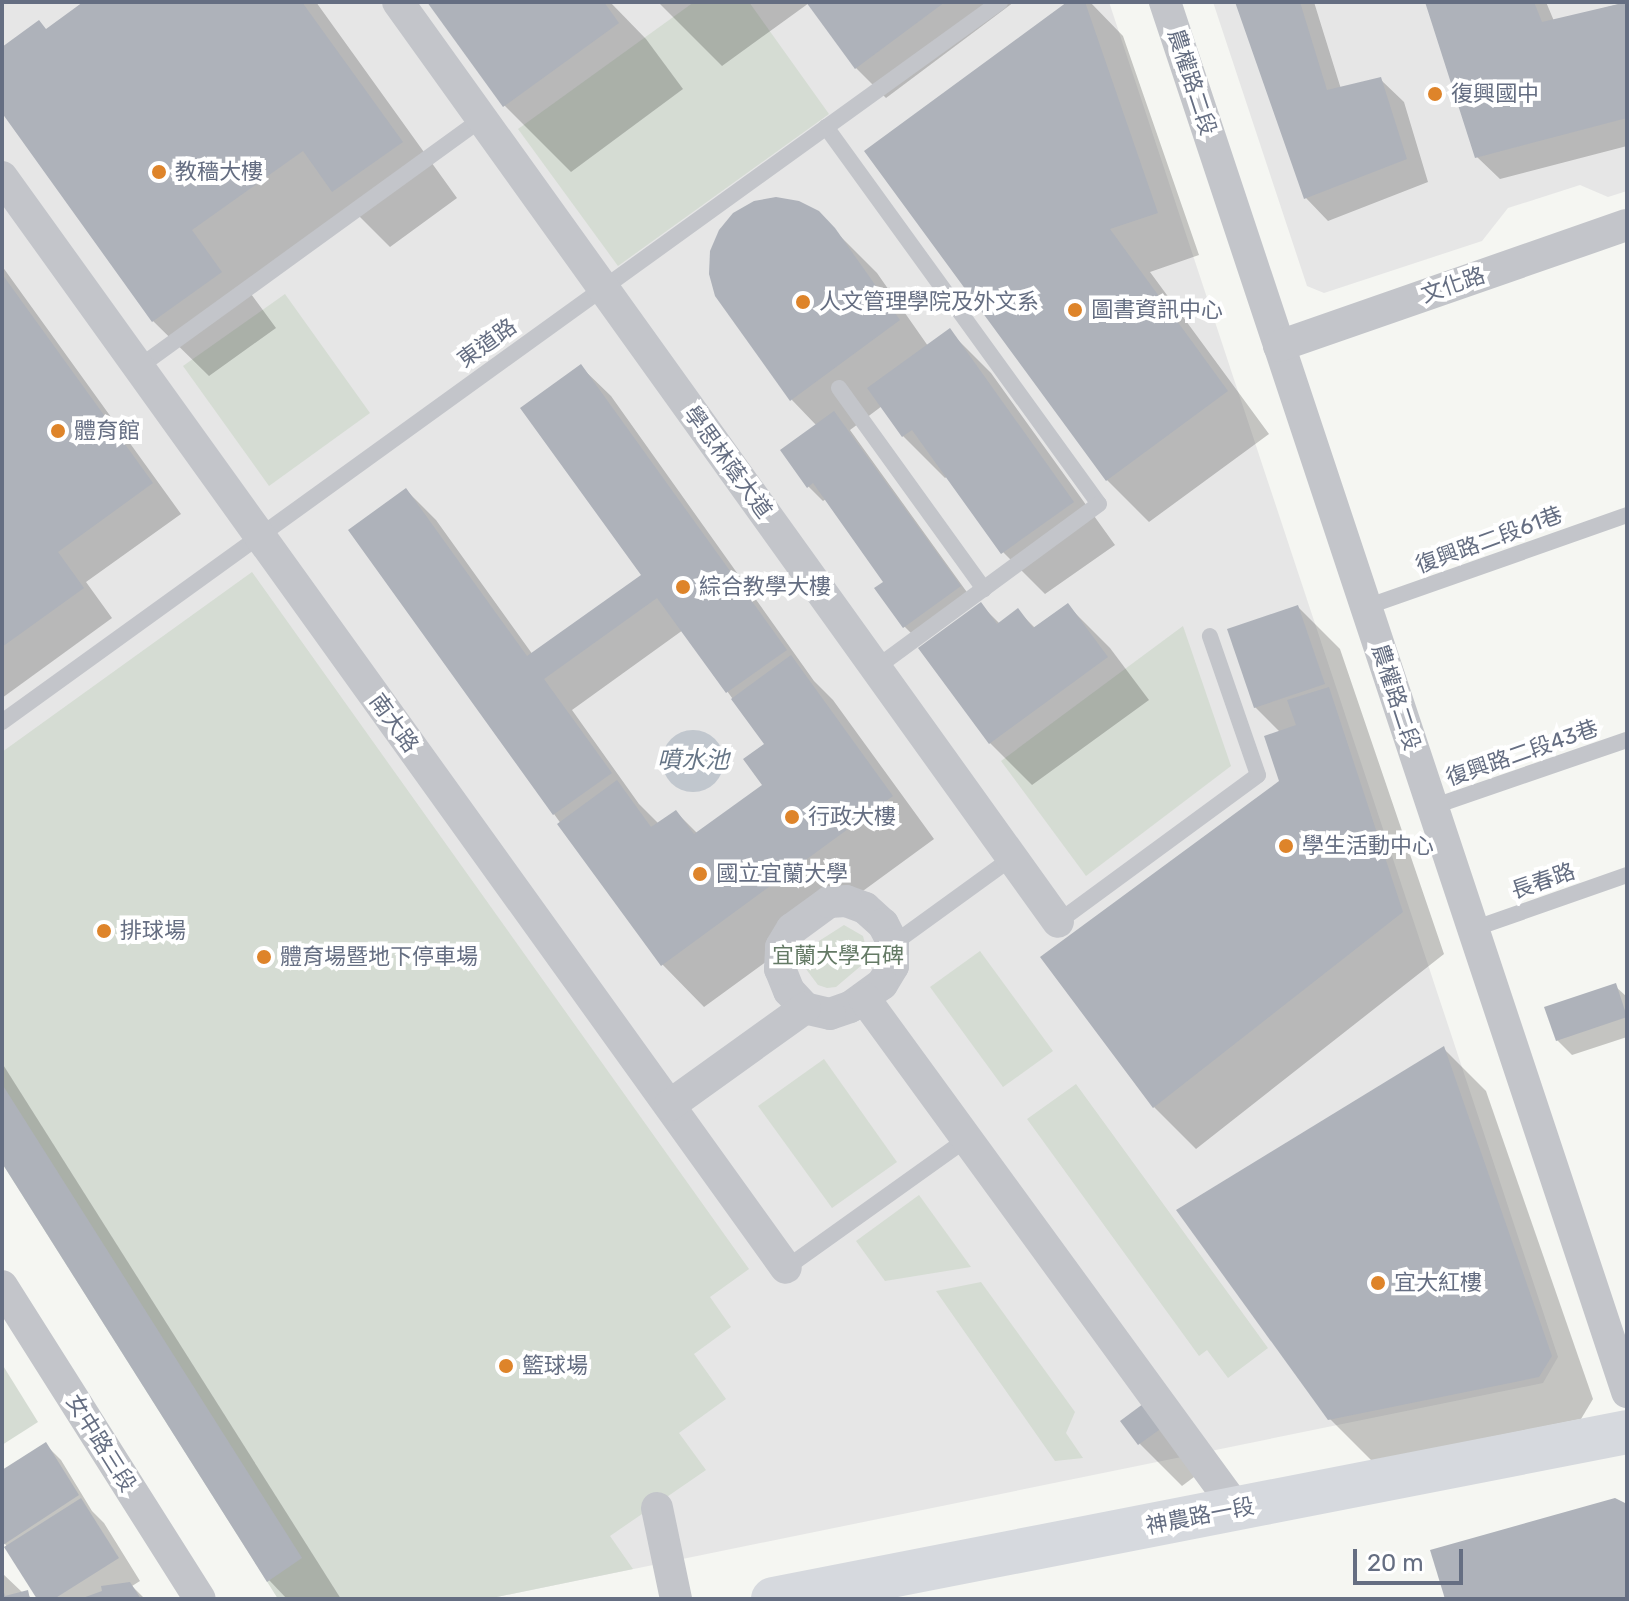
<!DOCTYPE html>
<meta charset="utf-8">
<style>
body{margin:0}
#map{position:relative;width:1629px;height:1601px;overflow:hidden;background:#f5f6f2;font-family:Rubik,"Noto Sans TC",sans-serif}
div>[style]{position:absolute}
.built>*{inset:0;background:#e6e6e6}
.green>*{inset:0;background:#d5dcd3}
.water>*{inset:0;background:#c1c7ce}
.round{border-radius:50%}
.shadow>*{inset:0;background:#0003}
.building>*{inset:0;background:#aeb2ba}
.lane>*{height:16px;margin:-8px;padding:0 8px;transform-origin:8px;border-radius:8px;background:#c3c5ca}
.street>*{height:32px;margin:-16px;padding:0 16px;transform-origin:16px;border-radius:16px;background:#c3c5ca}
.secondary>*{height:44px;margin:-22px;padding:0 22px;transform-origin:22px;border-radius:22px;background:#d6d9de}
.dots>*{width:22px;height:22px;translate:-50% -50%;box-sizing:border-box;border:4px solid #fff;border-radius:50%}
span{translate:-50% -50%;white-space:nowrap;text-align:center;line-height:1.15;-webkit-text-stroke:8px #fff;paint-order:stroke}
.street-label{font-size:22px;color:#656e82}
.poi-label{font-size:22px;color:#656e82}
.left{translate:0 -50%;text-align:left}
.park-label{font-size:22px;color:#647a65}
.water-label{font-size:24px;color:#667586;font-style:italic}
.frame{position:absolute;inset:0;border:4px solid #656e82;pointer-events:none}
.scale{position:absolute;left:1353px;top:1549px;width:110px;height:36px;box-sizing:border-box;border:4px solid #656e82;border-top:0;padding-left:10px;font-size:24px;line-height:28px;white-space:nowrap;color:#656e82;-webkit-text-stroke:6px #fff;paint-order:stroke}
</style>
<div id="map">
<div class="built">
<div style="clip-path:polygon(2px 2px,1109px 2px,1558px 1357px,1543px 1383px,487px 1599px,2px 1163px)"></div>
<div style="clip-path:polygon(1213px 2px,1627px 2px,1627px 191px,1608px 197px,1580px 185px,1508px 208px,1482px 241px,1324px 293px,1307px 286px)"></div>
</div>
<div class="green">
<div style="clip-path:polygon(694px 2px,749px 2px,829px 114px,618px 266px,518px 129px)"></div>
<div style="clip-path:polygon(285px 294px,370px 413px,269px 486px,183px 366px)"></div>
<div style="clip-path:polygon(252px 572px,749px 1269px,710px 1297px,731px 1327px,694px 1354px,726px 1399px,679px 1433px,706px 1470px,610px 1536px,633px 1569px,487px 1599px,278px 1599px,2px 1163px,2px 752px)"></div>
<div style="clip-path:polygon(1183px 626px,1231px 766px,1086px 876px,1001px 761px)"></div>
<div style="clip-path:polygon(844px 925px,863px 936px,869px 959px,836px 987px,827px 988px,818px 985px,806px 969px,808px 948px)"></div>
<div style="clip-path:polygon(980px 951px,1053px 1051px,1003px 1087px,930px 987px)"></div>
<div style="clip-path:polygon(824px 1059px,897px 1162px,832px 1208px,758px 1106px)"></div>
<div style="clip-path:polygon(1076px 1084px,1268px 1348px,1228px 1378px,1207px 1350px,1199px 1356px,1027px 1119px)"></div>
<div style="clip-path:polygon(919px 1195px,971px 1267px,885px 1281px,856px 1241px)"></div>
<div style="clip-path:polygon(981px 1282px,1075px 1412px,1066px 1433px,1083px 1458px,1055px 1461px,936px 1291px)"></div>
<div style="clip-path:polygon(2px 1364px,38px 1422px,2px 1445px)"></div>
</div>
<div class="water">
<div class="round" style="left:662px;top:730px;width:62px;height:62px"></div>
</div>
<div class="shadow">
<div style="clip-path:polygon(87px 2px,316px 2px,457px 198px,390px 247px,353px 210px,246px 287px,276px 328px,209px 376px,153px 321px,2px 109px,2px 49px,47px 31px)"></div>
<div style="clip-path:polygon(429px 2px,610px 2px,646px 39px,683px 89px,571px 172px,505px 106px)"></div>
<div style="clip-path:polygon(658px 2px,1014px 2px,886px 98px,856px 68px,809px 3px,722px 66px)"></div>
<div style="clip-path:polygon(1070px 2px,1090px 2px,1123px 36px,1199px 255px,1150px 272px,1269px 434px,1149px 522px,1107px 480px)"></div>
<div style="clip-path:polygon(1237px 2px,1314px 2px,1341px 89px,1381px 80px,1404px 102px,1428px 182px,1328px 221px,1306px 198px)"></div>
<div style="clip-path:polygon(1428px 2px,1546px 2px,1554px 21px,1627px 2px,1627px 146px,1500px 179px,1477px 157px)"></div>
<div style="clip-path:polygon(817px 213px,877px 273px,928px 346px,949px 331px,991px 373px,1115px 545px,1045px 594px,1003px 552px,948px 476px,945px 478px,903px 436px,882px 406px,850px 430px,974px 602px,919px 641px,904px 626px,886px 582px,826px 499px,823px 501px,808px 486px,817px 426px,792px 400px)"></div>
<div style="clip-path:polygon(2px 266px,181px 514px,86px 582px,112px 618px,2px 698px)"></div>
<div style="clip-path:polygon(evenodd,581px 367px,611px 396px,814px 681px,833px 700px,934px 839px,704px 1007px,662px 964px,554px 814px,406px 490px,436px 520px,533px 655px,643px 576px,581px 367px,683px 630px,766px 745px,765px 785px,698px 834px,676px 812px,659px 824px,639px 804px,572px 710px,683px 630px)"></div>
<div style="clip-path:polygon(981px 605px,1000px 624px,1018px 611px,1036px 629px,1068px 606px,1110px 648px,1149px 700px,1032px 785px,990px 743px)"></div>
<div style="clip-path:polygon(1298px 607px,1340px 649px,1444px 954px,1196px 1149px,1154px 1107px,1282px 782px,1280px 732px,1255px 707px)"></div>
<div style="clip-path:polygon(1615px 986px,1627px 997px,1627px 1037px,1572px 1055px,1557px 1040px)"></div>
<div style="clip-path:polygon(1444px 1049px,1486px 1091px,1593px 1399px,1581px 1419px,1372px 1461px,1330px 1419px)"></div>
<div style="clip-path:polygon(2px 1063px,341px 1599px,287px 1599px,269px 1580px,2px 1159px)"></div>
<div style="clip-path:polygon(1147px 1403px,1206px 1468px,1182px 1486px,1140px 1444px)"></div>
<div style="clip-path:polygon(46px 1445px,61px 1460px,92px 1511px,104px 1523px,140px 1581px,132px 1586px,145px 1599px,40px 1599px,2px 1539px,2px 1473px)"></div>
<div style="clip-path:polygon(2px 1573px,23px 1593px,34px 1599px,2px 1599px)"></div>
</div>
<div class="building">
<div style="clip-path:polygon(83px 2px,302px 2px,403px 142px,332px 192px,303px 151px,192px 230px,222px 272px,152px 322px,2px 113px,2px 47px,39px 20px,46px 29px)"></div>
<div style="clip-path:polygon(427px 2px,604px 2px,619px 23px,503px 107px)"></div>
<div style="clip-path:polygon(806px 2px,945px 2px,855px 69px)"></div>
<div style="clip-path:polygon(1067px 2px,1085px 2px,1158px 213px,1110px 229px,1228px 391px,1106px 481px,864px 151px)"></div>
<div style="clip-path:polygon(1235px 2px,1300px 2px,1327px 90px,1381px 77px,1407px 159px,1304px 199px)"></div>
<div style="clip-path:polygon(1425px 2px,1534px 2px,1542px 22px,1627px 2px,1627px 118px,1475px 158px)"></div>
<div style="clip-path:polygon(776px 197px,799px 201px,819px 211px,835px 228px,900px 320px,790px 401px,715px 296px,709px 274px,710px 251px,719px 230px,733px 213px,754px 201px)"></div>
<div style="clip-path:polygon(2px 274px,153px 483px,58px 552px,84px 588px,2px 647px)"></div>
<div style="clip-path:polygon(950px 328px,1074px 502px,1001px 554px,912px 430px,902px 437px,867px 388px)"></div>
<div style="clip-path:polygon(581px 364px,787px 650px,726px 693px,657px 598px,544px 679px,612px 773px,553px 815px,348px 530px,406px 488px,527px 656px,641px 575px,520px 408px)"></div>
<div style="clip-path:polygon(834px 411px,961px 586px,903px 628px,874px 588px,883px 582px,813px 483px,807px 488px,780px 450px)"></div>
<div style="clip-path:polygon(981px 602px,997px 624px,1018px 608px,1033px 628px,1068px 603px,1108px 657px,989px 744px,918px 648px)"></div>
<div style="clip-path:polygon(1298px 605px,1325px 684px,1254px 708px,1227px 629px)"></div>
<div style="clip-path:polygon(791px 655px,893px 796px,661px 966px,557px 824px,617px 780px,651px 827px,676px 810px,694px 834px,762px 785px,743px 759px,764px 744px,731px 699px)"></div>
<div style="clip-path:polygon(1329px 687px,1403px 912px,1153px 1108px,1040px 957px,1279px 781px,1264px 736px,1296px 725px,1287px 700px)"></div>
<div style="clip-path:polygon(1616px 983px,1627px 1017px,1556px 1041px,1544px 1007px)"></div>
<div style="clip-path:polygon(1444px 1046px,1552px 1356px,1539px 1377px,1328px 1420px,1176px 1210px)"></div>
<div style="clip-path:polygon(2px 1084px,302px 1558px,267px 1582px,2px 1163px)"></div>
<div style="clip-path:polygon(1147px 1401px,1166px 1425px,1138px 1445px,1120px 1421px)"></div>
<div style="clip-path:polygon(46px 1442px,79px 1495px,3px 1545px,2px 1470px)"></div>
<div style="clip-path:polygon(81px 1498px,119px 1558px,54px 1599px,37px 1599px,4px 1547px)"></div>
<div style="clip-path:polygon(1615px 1498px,1627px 1504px,1627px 1599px,1445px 1599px,1430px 1550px)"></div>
<div style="clip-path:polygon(130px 1582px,141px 1599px,80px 1599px,102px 1591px,101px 1586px)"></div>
<div style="clip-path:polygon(3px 1589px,5px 1596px,28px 1590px,30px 1599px,2px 1599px)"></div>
</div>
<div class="lane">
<div style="left:826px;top:127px;width:465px;rotate:54.1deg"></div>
<div style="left:1099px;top:504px;width:277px;rotate:143.7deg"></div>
<div style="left:139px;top:367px;width:422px;rotate:-35.9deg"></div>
<div style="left:839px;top:388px;width:248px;rotate:54.2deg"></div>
<div style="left:1366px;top:607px;width:277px;rotate:-19.4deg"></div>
<div style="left:2px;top:722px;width:1231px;rotate:-35.81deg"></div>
<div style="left:1432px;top:807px;width:206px;rotate:-19deg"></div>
<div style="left:1058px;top:922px;width:248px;rotate:-36.3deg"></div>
<div style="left:1258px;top:775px;width:147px;rotate:-109.1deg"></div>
<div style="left:1473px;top:929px;width:163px;rotate:-19.3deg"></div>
<div style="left:893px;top:944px;width:147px;rotate:-35.9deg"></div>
<div style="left:786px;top:1268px;width:222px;rotate:-35.5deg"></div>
</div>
<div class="street">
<div style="left:398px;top:2px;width:1132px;rotate:54.34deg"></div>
<div style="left:1165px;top:2px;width:1465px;rotate:71.61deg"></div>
<div style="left:2px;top:177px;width:1343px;rotate:54.3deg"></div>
<div style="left:1279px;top:346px;width:368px;rotate:-19.2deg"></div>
<div style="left:846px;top:901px;width:20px;rotate:20deg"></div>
<div style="left:865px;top:908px;width:24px;rotate:42deg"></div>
<div style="left:883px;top:924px;width:22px;rotate:63deg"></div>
<div style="left:893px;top:944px;width:22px;rotate:90deg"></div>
<div style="left:893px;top:966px;width:21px;rotate:121deg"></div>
<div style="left:882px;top:984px;width:39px;rotate:144deg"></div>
<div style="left:850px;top:1007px;width:21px;rotate:161deg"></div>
<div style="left:830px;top:1014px;width:26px;rotate:-167deg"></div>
<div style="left:805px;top:1008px;width:23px;rotate:-133deg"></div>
<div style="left:789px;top:991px;width:24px;rotate:-112deg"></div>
<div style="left:780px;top:969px;width:22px;rotate:-87deg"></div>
<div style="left:781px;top:947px;width:21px;rotate:-59deg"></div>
<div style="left:792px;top:929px;width:46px;rotate:-36.1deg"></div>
<div style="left:829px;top:902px;width:17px;rotate:-3deg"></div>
<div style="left:864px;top:998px;width:631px;rotate:53.89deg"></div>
<div style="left:670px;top:1105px;width:166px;rotate:-35.7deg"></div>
<div style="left:2px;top:1286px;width:370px;rotate:57.7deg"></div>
<div style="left:657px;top:1508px;width:93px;rotate:78.2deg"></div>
</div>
<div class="secondary">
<div style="left:773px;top:1599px;width:870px;rotate:-11.06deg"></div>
</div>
<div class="dots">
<div style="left:1435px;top:94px;background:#de842a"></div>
<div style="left:159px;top:172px;background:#de842a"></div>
<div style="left:803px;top:302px;background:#de842a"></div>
<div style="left:1075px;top:310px;background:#de842a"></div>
<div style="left:58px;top:431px;background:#de842a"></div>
<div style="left:683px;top:587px;background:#de842a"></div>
<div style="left:792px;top:817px;background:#de842a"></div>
<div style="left:1286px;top:846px;background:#de842a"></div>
<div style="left:700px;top:874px;background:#de842a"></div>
<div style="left:104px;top:931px;background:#de842a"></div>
<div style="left:264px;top:957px;background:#de842a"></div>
<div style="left:1378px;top:1283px;background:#de842a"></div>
<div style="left:506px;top:1366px;background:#de842a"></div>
</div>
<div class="street-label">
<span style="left:1192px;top:82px;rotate:72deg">農權路二段</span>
<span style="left:1453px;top:285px;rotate:-19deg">文化路</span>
<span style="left:487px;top:343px;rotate:-36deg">東道路</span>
<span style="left:728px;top:462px;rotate:54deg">學思林蔭大道</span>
<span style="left:1489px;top:540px;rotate:-20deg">復興路二段61巷</span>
<span style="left:1396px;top:697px;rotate:72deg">農權路二段</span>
<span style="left:394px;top:723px;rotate:54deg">南大路</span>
<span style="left:1522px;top:753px;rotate:-19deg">復興路二段43巷</span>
<span style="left:1543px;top:881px;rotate:-19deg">長春路</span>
<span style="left:101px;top:1443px;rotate:58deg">女中路三段</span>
<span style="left:1200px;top:1516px;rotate:-11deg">神農路一段</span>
</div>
<div class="poi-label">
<span class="left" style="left:1451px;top:94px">復興國中</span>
<span class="left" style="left:175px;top:172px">教穡大樓</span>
<span class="left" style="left:819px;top:302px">人文管理學院及外文系</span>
<span class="left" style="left:1091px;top:310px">圖書資訊中心</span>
<span class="left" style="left:74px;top:431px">體育館</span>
<span class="left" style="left:699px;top:587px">綜合教學大樓</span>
<span class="left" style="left:808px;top:817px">行政大樓</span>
<span class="left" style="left:1302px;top:846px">學生活動中心</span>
<span class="left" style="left:716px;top:874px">國立宜蘭大學</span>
<span class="left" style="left:120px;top:931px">排球場</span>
<span class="left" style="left:280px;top:957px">體育場暨地下停車場</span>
<span class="left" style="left:1394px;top:1283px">宜大紅樓</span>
<span class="left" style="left:522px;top:1366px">籃球場</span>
</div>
<div class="park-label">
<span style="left:838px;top:956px">宜蘭大學石碑</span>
</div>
<div class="water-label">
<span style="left:693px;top:761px">噴水池</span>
</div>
<div class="frame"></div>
<div class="scale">20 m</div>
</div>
